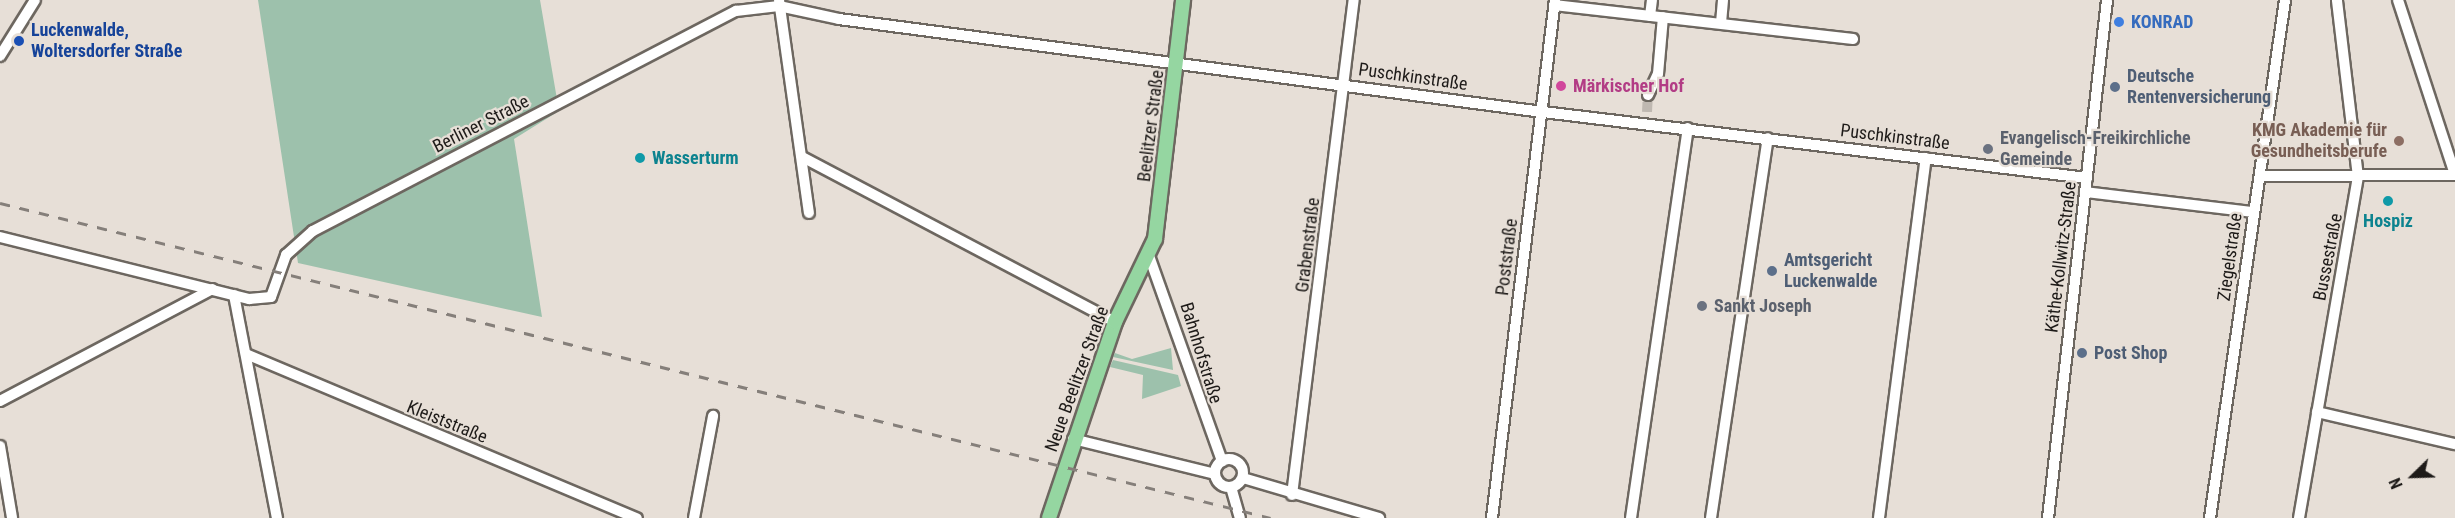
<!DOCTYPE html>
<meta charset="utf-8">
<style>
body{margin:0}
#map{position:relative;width:2455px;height:518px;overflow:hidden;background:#e7dfd7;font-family:"Roboto Condensed",sans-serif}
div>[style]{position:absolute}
.green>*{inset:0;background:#9dc1ac}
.minor-tunnel>*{height:10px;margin-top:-5px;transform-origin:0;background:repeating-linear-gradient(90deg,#bfb8b1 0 10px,transparent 0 15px)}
.roads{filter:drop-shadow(2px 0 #6d6760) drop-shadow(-2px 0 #6d6760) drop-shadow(0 2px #6d6760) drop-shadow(0 -2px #6d6760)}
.minor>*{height:10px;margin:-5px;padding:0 5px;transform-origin:5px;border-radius:5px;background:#fff}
.minor>.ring{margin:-5px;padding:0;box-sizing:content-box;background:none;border:10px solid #fff;border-radius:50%}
.major>*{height:14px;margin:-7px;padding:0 7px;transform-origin:7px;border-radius:7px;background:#95d6a1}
.rail>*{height:3px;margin-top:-1.5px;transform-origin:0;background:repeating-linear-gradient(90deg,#857f7a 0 10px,transparent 0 20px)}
.dots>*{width:16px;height:16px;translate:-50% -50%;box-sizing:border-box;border:3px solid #e7dfd7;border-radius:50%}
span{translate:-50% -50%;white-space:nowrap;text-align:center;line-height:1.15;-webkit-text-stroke:4.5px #e7dfd7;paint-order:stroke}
.shop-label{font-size:18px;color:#366cbe;font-weight:700}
.left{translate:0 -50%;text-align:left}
.transit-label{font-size:18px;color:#164399;font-weight:700}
.street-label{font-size:18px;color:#1e1b19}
.service-label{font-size:18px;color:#4e5e75;font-weight:700}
.hotel-label{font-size:18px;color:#b23c85;font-weight:700}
.education-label{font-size:18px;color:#785e54;font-weight:700}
.right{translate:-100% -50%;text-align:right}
.worship-label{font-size:18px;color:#5b616d;font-weight:700}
.culture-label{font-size:18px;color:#0d838f;font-weight:700}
.north{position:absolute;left:2383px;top:446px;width:60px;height:60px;-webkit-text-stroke:4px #e7dfd7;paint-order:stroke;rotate:247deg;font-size:16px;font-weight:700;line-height:24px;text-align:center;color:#1e1b19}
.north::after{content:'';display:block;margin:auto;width:21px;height:27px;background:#1e1b19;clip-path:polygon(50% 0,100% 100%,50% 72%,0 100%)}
</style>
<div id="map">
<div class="green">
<div style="clip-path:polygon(258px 0,540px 0,559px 111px,514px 139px,542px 317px,298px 263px)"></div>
<div style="clip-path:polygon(1171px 348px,1173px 370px,1113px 357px,1115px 353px,1132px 359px)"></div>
<div style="clip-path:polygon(1113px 360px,1178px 375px,1181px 386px,1142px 399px,1143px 375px,1110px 367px)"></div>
</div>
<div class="minor-tunnel">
<div style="left:1647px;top:112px;width:17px;rotate:-87deg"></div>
</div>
<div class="roads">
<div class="minor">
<div style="left:779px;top:0;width:215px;rotate:82deg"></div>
<div style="left:2398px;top:0;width:183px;rotate:71.9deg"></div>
<div style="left:1554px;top:5px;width:301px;rotate:6.5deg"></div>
<div style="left:1650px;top:16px;width:16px;rotate:-83deg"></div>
<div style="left:1721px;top:23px;width:23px;rotate:-85deg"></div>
<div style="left:0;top:56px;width:66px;rotate:-58deg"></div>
<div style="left:1648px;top:95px;width:23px;rotate:-65deg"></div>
<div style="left:1658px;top:74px;width:57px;rotate:-85deg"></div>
<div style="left:804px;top:158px;width:352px;rotate:27.8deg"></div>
<div style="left:2260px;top:176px;width:195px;rotate:-0.3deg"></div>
<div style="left:2085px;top:192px;width:169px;rotate:6.8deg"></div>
<div style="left:0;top:237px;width:257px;rotate:14deg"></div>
<div style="left:249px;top:299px;width:22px;rotate:-5deg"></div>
<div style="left:271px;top:297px;width:45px;rotate:-70.3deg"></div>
<div style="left:286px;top:255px;width:36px;rotate:-42deg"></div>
<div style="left:313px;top:231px;width:477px;rotate:-27.5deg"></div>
<div style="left:736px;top:11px;width:43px;rotate:-6.6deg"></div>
<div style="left:779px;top:6px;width:61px;rotate:12.2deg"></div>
<div style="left:839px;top:19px;width:702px;rotate:7.53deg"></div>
<div style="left:1535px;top:111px;width:556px;rotate:6.92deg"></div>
<div style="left:1149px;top:256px;width:218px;rotate:70.4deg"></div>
<div style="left:234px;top:295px;width:227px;rotate:79.1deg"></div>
<div style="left:246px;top:354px;width:424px;rotate:22.8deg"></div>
<div style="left:0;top:401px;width:240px;rotate:-27.8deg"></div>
<div style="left:2317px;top:412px;width:142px;rotate:13.1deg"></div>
<div style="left:1073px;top:439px;width:146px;rotate:13.8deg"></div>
<div style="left:0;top:446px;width:73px;rotate:80.5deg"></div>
<div class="ring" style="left:1215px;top:459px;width:18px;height:18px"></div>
<div style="left:1243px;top:478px;width:142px;rotate:16.4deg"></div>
<div style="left:1231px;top:487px;width:32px;rotate:74deg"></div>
<div style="left:1292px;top:495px;width:499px;rotate:-82.9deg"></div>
<div style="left:694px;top:518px;width:104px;rotate:-79.4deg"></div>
<div style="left:1492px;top:518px;width:522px;rotate:-83.07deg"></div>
<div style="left:1631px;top:518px;width:394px;rotate:-81.7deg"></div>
<div style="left:1711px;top:518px;width:384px;rotate:-81.5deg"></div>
<div style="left:1879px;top:518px;width:363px;rotate:-82.6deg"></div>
<div style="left:2048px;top:518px;width:521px;rotate:-83.5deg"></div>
<div style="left:2210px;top:518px;width:523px;rotate:-81.76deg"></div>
<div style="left:2299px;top:518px;width:346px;rotate:-80.2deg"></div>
<div style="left:2358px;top:177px;width:178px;rotate:-96.8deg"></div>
</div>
<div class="major">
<div style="left:1049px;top:518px;width:207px;rotate:-71.4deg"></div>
<div style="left:1115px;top:322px;width:92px;rotate:-64.3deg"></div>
<div style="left:1155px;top:239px;width:241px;rotate:-83.3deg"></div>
</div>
</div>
<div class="rail">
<div style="left:0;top:203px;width:1309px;rotate:13.92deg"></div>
</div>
<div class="dots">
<div style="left:2119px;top:22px;background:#3f7fe0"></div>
<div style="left:19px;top:41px;background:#1a4fb4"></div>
<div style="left:1561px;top:86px;background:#d1479c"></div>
<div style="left:2115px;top:87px;background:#5c6f8a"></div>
<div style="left:2399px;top:141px;background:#8d6e63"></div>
<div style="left:1988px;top:149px;background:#6b7280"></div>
<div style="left:640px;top:158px;background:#0f9aa8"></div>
<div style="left:2388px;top:201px;background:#0f9aa8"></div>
<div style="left:1772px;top:271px;background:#5c6f8a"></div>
<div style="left:1702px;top:306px;background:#6b7280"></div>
<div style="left:2082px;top:353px;background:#5c6f8a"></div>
</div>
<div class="shop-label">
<span class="left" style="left:2131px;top:22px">KONRAD</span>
</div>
<div class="transit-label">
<span class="left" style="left:31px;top:41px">Luckenwalde,<br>Woltersdorfer Straße</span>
</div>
<div class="street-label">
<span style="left:1413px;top:77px;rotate:8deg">Puschkinstraße</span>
<span style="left:481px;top:124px;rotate:-27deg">Berliner Straße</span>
<span style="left:1151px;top:126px;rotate:-83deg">Beelitzer Straße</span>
<span style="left:1895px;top:137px;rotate:7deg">Puschkinstraße</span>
<span style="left:1308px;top:245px;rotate:-83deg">Grabenstraße</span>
<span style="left:1507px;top:257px;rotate:-83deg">Poststraße</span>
<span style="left:2061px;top:257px;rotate:-83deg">Käthe-Kollwitz-Straße</span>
<span style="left:2230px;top:257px;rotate:-82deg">Ziegelstraße</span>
<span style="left:2328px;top:257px;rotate:-79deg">Bussestraße</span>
<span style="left:1201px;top:353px;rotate:73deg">Bahnhofstraße</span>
<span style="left:1077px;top:379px;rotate:-70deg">Neue Beelitzer Straße</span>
<span style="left:447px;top:422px;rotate:22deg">Kleiststraße</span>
</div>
<div class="service-label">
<span class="left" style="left:2127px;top:87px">Deutsche<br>Rentenversicherung</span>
<span class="left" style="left:1784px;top:271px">Amtsgericht<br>Luckenwalde</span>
<span class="left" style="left:2094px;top:353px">Post Shop</span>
</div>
<div class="hotel-label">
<span class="left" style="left:1573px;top:86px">Märkischer Hof</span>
</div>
<div class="education-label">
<span class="right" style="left:2387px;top:141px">KMG Akademie für<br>Gesundheitsberufe</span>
</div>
<div class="worship-label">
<span class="left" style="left:2000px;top:149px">Evangelisch-Freikirchliche<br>Gemeinde</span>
<span class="left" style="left:1714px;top:306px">Sankt Joseph</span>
</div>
<div class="culture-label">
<span class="left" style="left:652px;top:158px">Wasserturm</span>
<span style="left:2388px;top:221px">Hospiz</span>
</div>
<div class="north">N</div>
</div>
